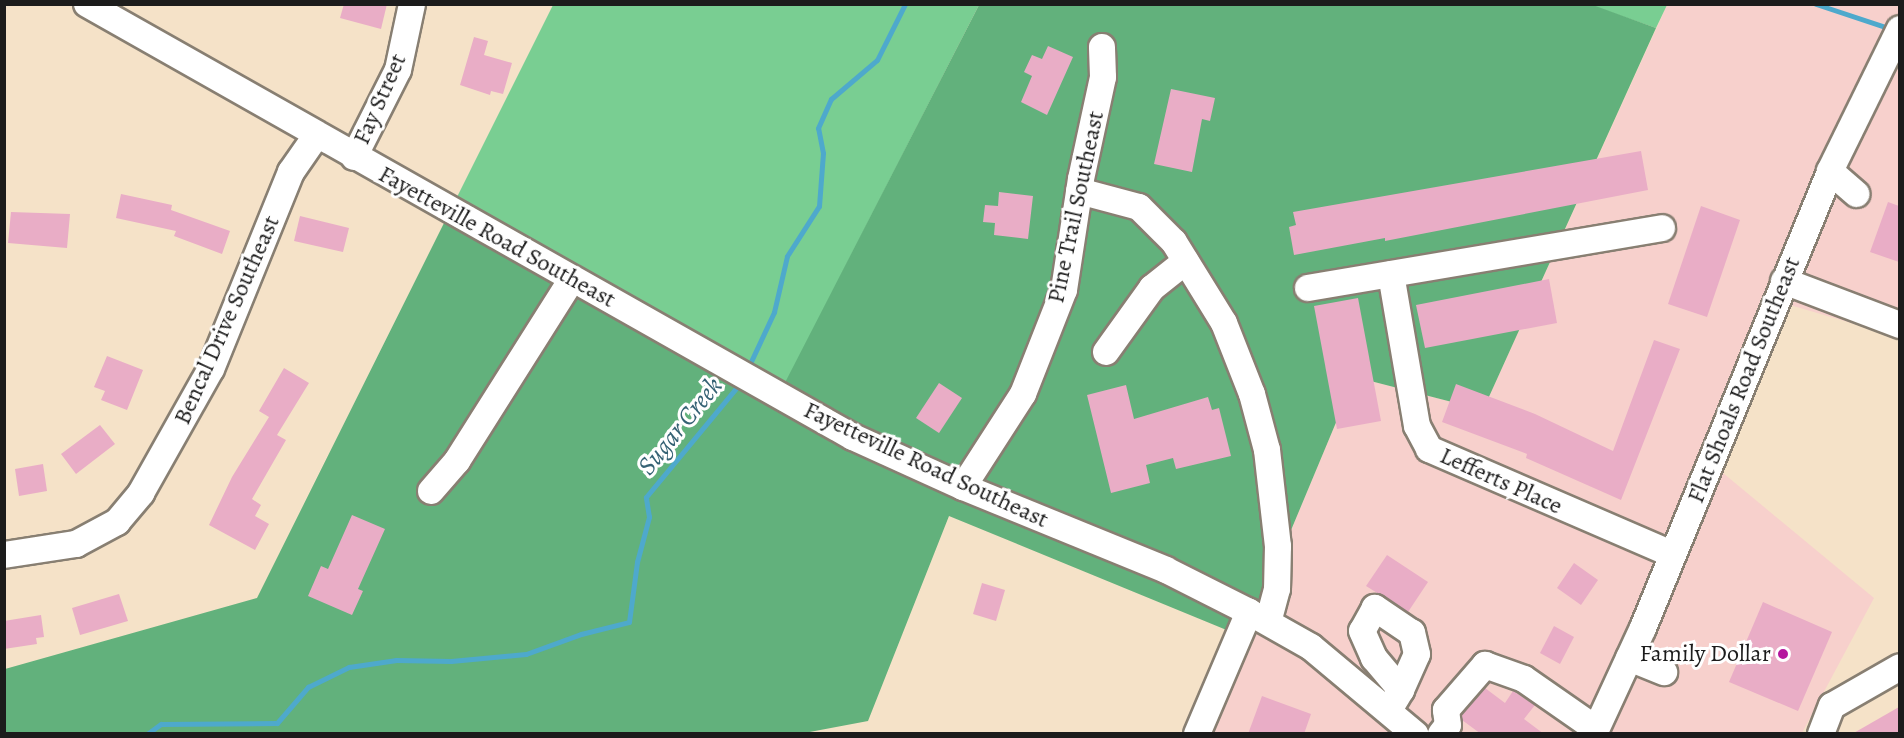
<!DOCTYPE html>
<style>
body{margin:0}
#map{position:relative;width:1904px;height:738px;overflow:hidden;background:#f5e2c8;font-family:Alegreya,serif}
div>[style]{position:absolute}
.built>*{inset:0;background:#f7d0cc}
.green>*{inset:0;background:#79ce92}
.forest>*{inset:0;background:#62b17c}
.stream>*{height:5px;margin:-2.5px;padding:0 2.5px;transform-origin:2.5px;border-radius:2.5px;background:#4ea9cc}
.building>*{inset:0;background:#e9adc6}
.roads{filter:drop-shadow(2px 0 #887f72) drop-shadow(-2px 0 #887f72) drop-shadow(0 2px #887f72) drop-shadow(0 -2px #887f72)}
.minor>*{height:26px;margin:-13px;padding:0 13px;transform-origin:13px;border-radius:13px;background:#fff}
.dots>*{width:16px;height:16px;translate:-50% -50%;box-sizing:border-box;border:3px solid #fff;border-radius:50%}
span{translate:-50% -50%;white-space:nowrap;text-align:center;line-height:1.15;-webkit-text-stroke:6px #fff;paint-order:stroke}
.street-label{font-size:24px;color:#1c1c1c}
.poi-label{font-size:24px;color:#1c1c1c}
.right{translate:-100% -50%;text-align:right}
.water-label{font-size:26px;color:#356274;font-style:italic}
.frame{position:absolute;inset:0;border:6px solid #1c1c1c;pointer-events:none}
</style>
<div id="map">
<div class="built">
<div style="clip-path:polygon(1667px 5px,1899px 5px,1899px 337px,1773px 300px,1717px 468px,1874px 598px,1802px 733px,1206px 734px,1355px 377px,1483px 410px)"></div>
</div>
<div class="green">
<div style="clip-path:polygon(553px 5px,979px 5px,774px 406px,450px 211px)"></div>
<div style="clip-path:polygon(1590px 5px,1667px 5px,1656px 28px)"></div>
</div>
<div class="forest">
<div style="clip-path:polygon(1590px 4px,1656px 28px,1483px 410px,1355px 377px,1246px 638px,949px 516px,868px 721px,799px 734px,5px 734px,5px 669px,257px 598px,450px 211px,773px 406px,979px 5px)"></div>
</div>
<div class="stream">
<div style="left:1816px;top:4px;width:79px;rotate:18.4deg"></div>
<div style="left:747px;top:370px;width:64px;rotate:-65deg"></div>
<div style="left:774px;top:312px;width:57px;rotate:-76.9deg"></div>
<div style="left:787px;top:256px;width:59px;rotate:-57.4deg"></div>
<div style="left:819px;top:206px;width:53px;rotate:-85.7deg"></div>
<div style="left:823px;top:153px;width:25px;rotate:-101deg"></div>
<div style="left:818px;top:128px;width:32px;rotate:-66deg"></div>
<div style="left:831px;top:99px;width:60px;rotate:-40.3deg"></div>
<div style="left:877px;top:60px;width:63px;rotate:-63.4deg"></div>
<div style="left:147px;top:734px;width:17px;rotate:-36deg"></div>
<div style="left:161px;top:724px;width:116px;rotate:-0.5deg"></div>
<div style="left:277px;top:723px;width:48px;rotate:-49.3deg"></div>
<div style="left:308px;top:687px;width:46px;rotate:-26deg"></div>
<div style="left:349px;top:667px;width:48px;rotate:-8.5deg"></div>
<div style="left:396px;top:660px;width:55px;rotate:1deg"></div>
<div style="left:451px;top:661px;width:75px;rotate:-5.3deg"></div>
<div style="left:526px;top:654px;width:59px;rotate:-20deg"></div>
<div style="left:581px;top:634px;width:49px;rotate:-14deg"></div>
<div style="left:629px;top:622px;width:61px;rotate:-82.4deg"></div>
<div style="left:637px;top:562px;width:47px;rotate:-75.1deg"></div>
<div style="left:649px;top:517px;width:20px;rotate:-99deg"></div>
<div style="left:646px;top:497px;width:151px;rotate:-50.4deg"></div>
</div>
<div class="building">
<div style="clip-path:polygon(344px 4px,387px 4px,381px 29px,340px 18px)"></div>
<div style="clip-path:polygon(474px 37px,488px 41px,484px 55px,512px 63px,503px 94px,491px 91px,490px 95px,460px 85px)"></div>
<div style="clip-path:polygon(1048px 46px,1073px 57px,1047px 115px,1021px 102px,1032px 76px,1024px 72px,1032px 55px,1042px 59px)"></div>
<div style="clip-path:polygon(1171px 89px,1215px 98px,1210px 121px,1202px 119px,1192px 172px,1154px 164px)"></div>
<div style="clip-path:polygon(1641px 151px,1648px 190px,1385px 241px,1385px 238px,1294px 255px,1289px 227px,1296px 225px,1293px 212px)"></div>
<div style="clip-path:polygon(999px 192px,1033px 196px,1028px 239px,994px 235px,995px 223px,983px 222px,985px 205px,998px 206px)"></div>
<div style="clip-path:polygon(121px 194px,172px 205px,171px 210px,230px 231px,222px 254px,174px 236px,176px 231px,116px 218px)"></div>
<div style="clip-path:polygon(1888px 202px,1899px 206px,1899px 262px,1870px 252px)"></div>
<div style="clip-path:polygon(1701px 206px,1740px 220px,1707px 317px,1668px 304px)"></div>
<div style="clip-path:polygon(11px 212px,70px 214px,67px 248px,8px 243px)"></div>
<div style="clip-path:polygon(300px 216px,349px 228px,343px 252px,294px 241px)"></div>
<div style="clip-path:polygon(1549px 279px,1557px 323px,1425px 348px,1416px 305px)"></div>
<div style="clip-path:polygon(1358px 298px,1381px 421px,1337px 429px,1314px 306px)"></div>
<div style="clip-path:polygon(1654px 340px,1680px 349px,1621px 500px,1526px 458px,1527px 454px,1442px 422px,1456px 384px,1535px 414px,1613px 451px)"></div>
<div style="clip-path:polygon(107px 356px,143px 370px,127px 410px,101px 400px,105px 391px,94px 387px)"></div>
<div style="clip-path:polygon(284px 368px,309px 383px,277px 435px,286px 440px,252px 499px,261px 505px,255px 516px,269px 524px,255px 550px,209px 525px,232px 477px,269px 417px,259px 411px)"></div>
<div style="clip-path:polygon(939px 383px,962px 398px,939px 433px,916px 418px)"></div>
<div style="clip-path:polygon(1126px 385px,1134px 419px,1208px 397px,1212px 410px,1219px 408px,1231px 456px,1176px 469px,1173px 458px,1146px 465px,1150px 483px,1111px 493px,1087px 395px)"></div>
<div style="clip-path:polygon(100px 425px,115px 444px,76px 474px,61px 454px)"></div>
<div style="clip-path:polygon(43px 464px,47px 491px,19px 496px,15px 469px)"></div>
<div style="clip-path:polygon(352px 515px,385px 529px,358px 589px,363px 591px,352px 615px,308px 596px,321px 566px,328px 569px)"></div>
<div style="clip-path:polygon(1387px 555px,1428px 582px,1408px 612px,1366px 586px)"></div>
<div style="clip-path:polygon(1574px 563px,1598px 580px,1581px 605px,1557px 588px)"></div>
<div style="clip-path:polygon(982px 583px,1005px 590px,996px 621px,973px 614px)"></div>
<div style="clip-path:polygon(119px 594px,128px 621px,80px 635px,72px 608px)"></div>
<div style="clip-path:polygon(1763px 602px,1832px 632px,1798px 711px,1729px 682px)"></div>
<div style="clip-path:polygon(41px 615px,44px 637px,36px 638px,37px 644px,4px 649px,4px 621px)"></div>
<div style="clip-path:polygon(1554px 626px,1574px 637px,1560px 664px,1540px 653px)"></div>
<div style="clip-path:polygon(1485px 688px,1505px 703px,1513px 691px,1535px 705px,1524px 719px,1544px 734px,1481px 734px,1462px 720px,1462px 715px)"></div>
<div style="clip-path:polygon(1262px 696px,1311px 714px,1304px 734px,1248px 734px)"></div>
<div style="clip-path:polygon(1899px 707px,1899px 734px,1852px 734px)"></div>
</div>
<div class="roads">
<div class="minor">
<div style="left:87px;top:4px;width:880px;rotate:29.48deg"></div>
<div style="left:853px;top:437px;width:121px;rotate:24.4deg"></div>
<div style="left:963px;top:487px;width:219px;rotate:22.2deg"></div>
<div style="left:1166px;top:570px;width:93px;rotate:26.8deg"></div>
<div style="left:1249px;top:612px;width:71px;rotate:29.4deg"></div>
<div style="left:1311px;top:647px;width:136px;rotate:39.9deg"></div>
<div style="left:354px;top:157px;width:97px;rotate:-63.2deg"></div>
<div style="left:398px;top:70px;width:67px;rotate:-78deg"></div>
<div style="left:1830px;top:171px;width:35px;rotate:41deg"></div>
<div style="left:1079px;top:191px;width:62px;rotate:14.9deg"></div>
<div style="left:1139px;top:207px;width:49px;rotate:45deg"></div>
<div style="left:1174px;top:242px;width:95px;rotate:58.3deg"></div>
<div style="left:1224px;top:323px;width:76px;rotate:68.5deg"></div>
<div style="left:1252px;top:394px;width:58px;rotate:75deg"></div>
<div style="left:1267px;top:450px;width:97px;rotate:83.5deg"></div>
<div style="left:1278px;top:546px;width:43px;rotate:91.3deg"></div>
<div style="left:1277px;top:589px;width:34px;rotate:105deg"></div>
<div style="left:1391px;top:274px;width:154px;rotate:80.3deg"></div>
<div style="left:1417px;top:426px;width:26px;rotate:62deg"></div>
<div style="left:1429px;top:449px;width:265px;rotate:23.4deg"></div>
<div style="left:1784px;top:281px;width:124px;rotate:20.8deg"></div>
<div style="left:1308px;top:288px;width:359px;rotate:-9.6deg"></div>
<div style="left:1106px;top:352px;width:79px;rotate:-54.3deg"></div>
<div style="left:1152px;top:288px;width:43px;rotate:-38.5deg"></div>
<div style="left:963px;top:487px;width:111px;rotate:-57.2deg"></div>
<div style="left:1023px;top:394px;width:112px;rotate:-68.5deg"></div>
<div style="left:1064px;top:290px;width:112px;rotate:-81.3deg"></div>
<div style="left:1081px;top:179px;width:104px;rotate:-77.8deg"></div>
<div style="left:1103px;top:77px;width:30px;rotate:-92deg"></div>
<div style="left:431px;top:491px;width:40px;rotate:-49deg"></div>
<div style="left:457px;top:461px;width:215px;rotate:-57.7deg"></div>
<div style="left:4px;top:555px;width:73px;rotate:-8.7deg"></div>
<div style="left:76px;top:544px;width:47px;rotate:-28.2deg"></div>
<div style="left:117px;top:522px;width:38px;rotate:-50deg"></div>
<div style="left:141px;top:493px;width:142px;rotate:-60.6deg"></div>
<div style="left:211px;top:369px;width:213px;rotate:-67.9deg"></div>
<div style="left:291px;top:172px;width:44px;rotate:-55.2deg"></div>
<div style="left:1629px;top:658px;width:38px;rotate:22deg"></div>
<div style="left:1389px;top:710px;width:23px;rotate:-59deg"></div>
<div style="left:1401px;top:690px;width:39px;rotate:-66deg"></div>
<div style="left:1417px;top:654px;width:22px;rotate:-103deg"></div>
<div style="left:1412px;top:633px;width:45px;rotate:-146deg"></div>
<div style="left:1375px;top:608px;width:26px;rotate:119deg"></div>
<div style="left:1362px;top:631px;width:30px;rotate:66deg"></div>
<div style="left:1374px;top:658px;width:42px;rotate:49.8deg"></div>
<div style="left:1197px;top:734px;width:133px;rotate:-66.9deg"></div>
<div style="left:1441px;top:734px;width:11px;rotate:-52deg"></div>
<div style="left:1448px;top:725px;width:15px;rotate:-98deg"></div>
<div style="left:1446px;top:710px;width:60px;rotate:-49.1deg"></div>
<div style="left:1485px;top:665px;width:41px;rotate:19.7deg"></div>
<div style="left:1524px;top:679px;width:88px;rotate:34.8deg"></div>
<div style="left:1594px;top:734px;width:117px;rotate:-65.2deg"></div>
<div style="left:1643px;top:628px;width:494px;rotate:-67.7deg"></div>
<div style="left:1830px;top:171px;width:158px;rotate:-63.8deg"></div>
<div style="left:1821px;top:734px;width:30px;rotate:-69deg"></div>
<div style="left:1832px;top:706px;width:78px;rotate:-29.8deg"></div>
</div>
</div>
<div class="dots">
<div style="left:1783px;top:654px;background:#b5179e"></div>
</div>
<div class="street-label">
<span style="left:380px;top:99px;rotate:-66deg">Fay Street</span>
<span style="left:1076px;top:207px;rotate:-78deg">Pine Trail Southeast</span>
<span style="left:497px;top:237px;rotate:29deg">Fayetteville Road Southeast</span>
<span style="left:227px;top:320px;rotate:-66deg">Bencal Drive Southeast</span>
<span style="left:1744px;top:380px;rotate:-68deg">Flat Shoals Road Southeast</span>
<span style="left:926px;top:465px;rotate:25deg">Fayetteville Road Southeast</span>
<span style="left:1501px;top:481px;rotate:24deg">Lefferts Place</span>
</div>
<div class="poi-label">
<span class="right" style="left:1771px;top:654px">Family Dollar</span>
</div>
<div class="water-label">
<span style="left:680px;top:426px;rotate:-51deg">Sugar Creek</span>
</div>
<div class="frame"></div>
</div>
